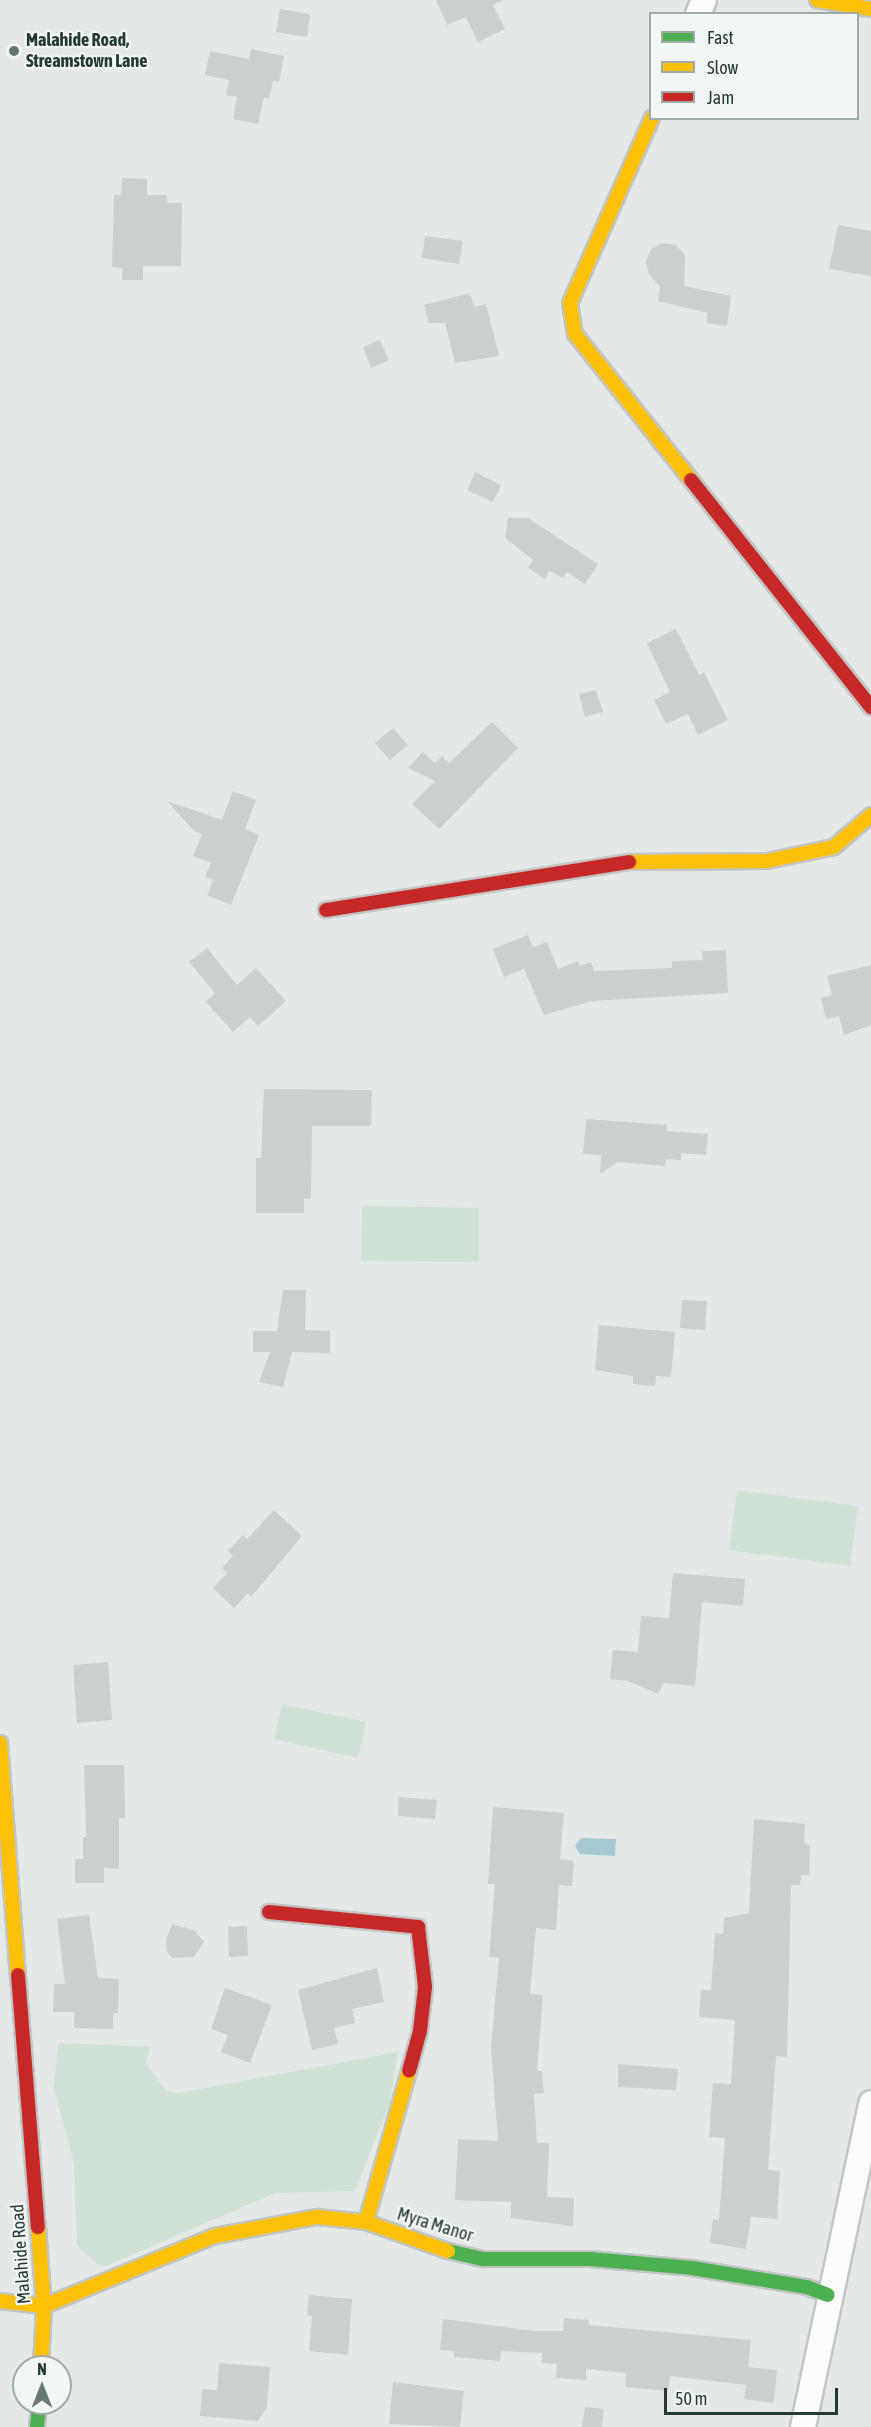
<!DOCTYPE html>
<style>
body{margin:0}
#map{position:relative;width:871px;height:2427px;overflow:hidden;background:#e4e8e6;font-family:"Asap Condensed",sans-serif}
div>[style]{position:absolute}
.green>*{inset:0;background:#cfe0d5}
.water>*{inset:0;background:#a8c9d2}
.building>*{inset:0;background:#cbcfce}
.roads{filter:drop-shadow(2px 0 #c1c5c3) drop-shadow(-2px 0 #c1c5c3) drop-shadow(0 2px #c1c5c3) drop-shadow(0 -2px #c1c5c3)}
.street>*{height:24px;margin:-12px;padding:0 12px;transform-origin:12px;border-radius:12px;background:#fbfcfb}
.fast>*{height:14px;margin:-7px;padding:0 7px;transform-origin:7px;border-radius:7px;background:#4caf50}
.slow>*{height:14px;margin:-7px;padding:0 7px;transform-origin:7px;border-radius:7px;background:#ffc107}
.jam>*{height:14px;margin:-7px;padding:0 7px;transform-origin:7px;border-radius:7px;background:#c62828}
.dots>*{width:16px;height:16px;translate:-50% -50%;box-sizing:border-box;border:3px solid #f2f7f5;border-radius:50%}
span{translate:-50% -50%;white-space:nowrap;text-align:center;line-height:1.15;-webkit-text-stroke:4.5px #f2f7f5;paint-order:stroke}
.poi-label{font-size:18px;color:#243a35;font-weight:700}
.left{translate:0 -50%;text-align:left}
.street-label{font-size:18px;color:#243a35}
.legend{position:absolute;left:649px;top:12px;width:210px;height:108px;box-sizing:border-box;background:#f2f7f5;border:2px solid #a0aba8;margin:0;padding:8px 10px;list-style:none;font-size:18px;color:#243a35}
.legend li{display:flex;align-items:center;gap:12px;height:30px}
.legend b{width:30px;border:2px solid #a0aba8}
.north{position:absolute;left:12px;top:2355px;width:60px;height:60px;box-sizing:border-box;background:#f2f7f5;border:2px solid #a0aba8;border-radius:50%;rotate:0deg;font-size:16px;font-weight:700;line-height:24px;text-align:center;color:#243a35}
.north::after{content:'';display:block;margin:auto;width:21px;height:27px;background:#677773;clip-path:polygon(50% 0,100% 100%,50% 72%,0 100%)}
.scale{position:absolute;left:664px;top:2388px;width:174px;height:27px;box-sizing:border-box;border:3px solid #243a35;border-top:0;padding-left:8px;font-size:18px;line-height:21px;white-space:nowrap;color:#243a35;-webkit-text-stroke:4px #f2f7f5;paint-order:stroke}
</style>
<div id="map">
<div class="green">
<div style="clip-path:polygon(362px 1206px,479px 1208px,479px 1262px,361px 1261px)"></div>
<div style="clip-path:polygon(737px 1490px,858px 1506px,850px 1566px,729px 1550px)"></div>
<div style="clip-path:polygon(282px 1704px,366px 1722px,358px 1758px,274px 1739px)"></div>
<div style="clip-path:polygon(58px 2043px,151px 2047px,145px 2062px,166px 2091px,178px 2093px,398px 2052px,390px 2102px,355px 2191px,275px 2193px,106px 2266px,97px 2264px,77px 2246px,74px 2164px,54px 2088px)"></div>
</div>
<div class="water">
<div style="clip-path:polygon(581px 1838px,616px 1839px,615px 1856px,580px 1854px,575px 1846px)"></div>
</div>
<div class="building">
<div style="clip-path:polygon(436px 0,504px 0,493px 5px,505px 29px,478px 42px,466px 17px,447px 25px)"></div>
<div style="clip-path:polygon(280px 9px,310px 14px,307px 37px,276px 32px)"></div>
<div style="clip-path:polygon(251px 49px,284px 56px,279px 82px,273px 81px,269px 99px,264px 97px,258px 124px,233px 119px,237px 97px,226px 95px,229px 80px,205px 75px,210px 51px,249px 59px)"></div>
<div style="clip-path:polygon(122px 178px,147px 179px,147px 195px,167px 195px,167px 203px,182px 203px,181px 266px,143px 266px,143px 280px,122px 280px,122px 268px,112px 267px,114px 195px,121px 195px)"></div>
<div style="clip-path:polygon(838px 225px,871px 231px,871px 276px,829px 269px)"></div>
<div style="clip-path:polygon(425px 236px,463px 241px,459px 264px,422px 258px)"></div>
<div style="clip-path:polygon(662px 243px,676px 245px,685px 255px,684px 286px,731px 296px,727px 326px,706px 323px,708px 313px,658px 301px,660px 287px,649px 274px,646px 261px,651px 249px)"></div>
<div style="clip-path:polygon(470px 293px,474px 307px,486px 304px,499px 356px,455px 363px,445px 323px,429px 323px,424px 305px)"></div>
<div style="clip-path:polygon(380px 340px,389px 360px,371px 368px,363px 347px)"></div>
<div style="clip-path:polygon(475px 472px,501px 485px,493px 502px,467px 490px)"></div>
<div style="clip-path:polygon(508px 518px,528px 518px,598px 564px,585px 584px,567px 572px,563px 578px,549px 571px,545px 579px,528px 568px,533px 560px,505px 538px)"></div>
<div style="clip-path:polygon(676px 629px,699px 675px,704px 672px,728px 720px,698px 735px,688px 714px,666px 724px,654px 700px,670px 692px,647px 643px)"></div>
<div style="clip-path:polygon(596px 690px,603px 712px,585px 717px,579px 694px)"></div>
<div style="clip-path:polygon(492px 722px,518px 748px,439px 829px,412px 804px,435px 781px,408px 768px,423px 752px,435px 763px,442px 756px,449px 763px)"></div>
<div style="clip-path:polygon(393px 728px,408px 745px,390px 760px,375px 743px)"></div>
<div style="clip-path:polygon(233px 791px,256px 800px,245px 829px,259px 835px,231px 905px,207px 895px,213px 880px,205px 877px,211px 863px,193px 856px,202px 834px,194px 831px,167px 801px,222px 820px)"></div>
<div style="clip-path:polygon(528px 935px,533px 947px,547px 942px,558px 969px,578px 961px,580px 966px,591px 962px,594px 971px,672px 968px,672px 961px,703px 960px,702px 951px,726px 950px,728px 993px,592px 1001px,544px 1015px,524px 969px,504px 977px,493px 949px)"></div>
<div style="clip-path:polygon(207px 948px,237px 985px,256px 968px,286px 1001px,258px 1026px,250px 1017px,233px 1032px,206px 1002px,215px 993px,189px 962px)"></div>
<div style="clip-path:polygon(871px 965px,871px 1025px,844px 1035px,839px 1016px,826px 1019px,821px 998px,832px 995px,827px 976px)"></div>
<div style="clip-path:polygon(264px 1089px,372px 1090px,371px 1126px,312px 1126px,311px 1199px,304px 1199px,304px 1213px,256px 1213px,256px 1158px,261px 1158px)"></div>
<div style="clip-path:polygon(586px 1119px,667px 1125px,666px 1131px,708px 1134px,706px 1155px,681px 1153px,681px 1160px,666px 1159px,665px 1166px,618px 1162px,600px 1174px,601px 1155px,583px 1154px)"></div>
<div style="clip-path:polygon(283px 1290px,306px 1290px,305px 1330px,330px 1331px,330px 1353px,292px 1352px,283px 1387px,259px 1382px,270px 1352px,253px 1352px,253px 1331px,277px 1331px)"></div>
<div style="clip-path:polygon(682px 1300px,707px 1301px,705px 1330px,680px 1328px)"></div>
<div style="clip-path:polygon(599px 1325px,675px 1332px,671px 1377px,656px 1376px,655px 1386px,633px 1384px,633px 1376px,595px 1370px)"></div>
<div style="clip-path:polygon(274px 1510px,302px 1536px,251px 1597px,248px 1593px,234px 1608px,213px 1588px,227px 1573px,222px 1568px,233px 1556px,228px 1551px,243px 1535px,247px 1539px)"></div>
<div style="clip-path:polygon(673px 1573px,745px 1579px,743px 1606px,702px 1602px,695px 1686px,664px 1683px,658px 1694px,628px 1681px,610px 1679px,613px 1650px,638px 1652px,641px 1616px,669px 1618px)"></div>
<div style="clip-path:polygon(108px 1662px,112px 1720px,77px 1723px,73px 1665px)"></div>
<div style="clip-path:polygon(84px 1765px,124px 1765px,125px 1818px,119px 1818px,119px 1869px,104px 1868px,104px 1883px,75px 1883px,75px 1859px,83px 1859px,83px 1837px,86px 1837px)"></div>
<div style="clip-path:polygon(399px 1797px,437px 1800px,435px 1819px,398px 1816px)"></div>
<div style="clip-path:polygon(493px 1807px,564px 1813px,560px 1859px,574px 1861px,572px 1886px,559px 1885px,556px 1930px,536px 1928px,530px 1994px,543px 1995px,537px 2071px,542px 2071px,544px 2093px,534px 2094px,537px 2143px,549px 2143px,547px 2197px,574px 2198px,573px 2226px,511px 2218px,511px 2202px,455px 2200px,458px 2139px,498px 2141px,491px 2047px,499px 1958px,489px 1957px,495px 1884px,488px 1884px)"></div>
<div style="clip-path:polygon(754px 1819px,805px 1824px,804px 1842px,810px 1846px,809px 1875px,801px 1875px,800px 1885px,791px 1885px,787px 2057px,776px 2056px,768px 2170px,780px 2171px,777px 2219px,751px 2217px,746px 2249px,710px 2243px,713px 2219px,719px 2220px,725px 2138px,709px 2137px,713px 2083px,731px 2084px,735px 2020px,699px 2017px,701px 1990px,711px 1990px,715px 1933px,723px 1934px,724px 1918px,749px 1913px)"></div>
<div style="clip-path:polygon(89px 1915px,98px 1978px,119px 1979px,118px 2013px,113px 2013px,113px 2029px,74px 2028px,74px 2012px,53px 2012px,54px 1984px,65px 1984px,57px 1919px)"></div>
<div style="clip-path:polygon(172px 1924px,194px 1930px,204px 1942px,194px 1957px,172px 1958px,167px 1951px,166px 1940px)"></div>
<div style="clip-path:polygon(247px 1926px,248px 1956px,229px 1957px,228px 1927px)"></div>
<div style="clip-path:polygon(377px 1968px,384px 2002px,352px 2009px,355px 2023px,334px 2028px,338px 2044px,312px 2050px,298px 1990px)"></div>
<div style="clip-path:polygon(225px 1988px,272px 2005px,250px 2063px,221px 2052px,228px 2035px,211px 2029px)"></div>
<div style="clip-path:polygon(618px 2064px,678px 2069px,676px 2090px,618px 2087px)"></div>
<div style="clip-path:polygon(309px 2295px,352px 2299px,348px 2355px,309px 2351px,312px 2316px,307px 2315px)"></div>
<div style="clip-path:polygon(564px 2318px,589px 2320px,589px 2325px,751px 2340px,748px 2367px,777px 2370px,774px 2403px,744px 2399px,746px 2385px,670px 2376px,668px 2391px,625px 2387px,626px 2373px,586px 2369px,586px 2380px,556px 2378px,557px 2364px,542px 2363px,542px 2353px,501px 2351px,500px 2361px,454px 2357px,454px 2351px,440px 2350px,443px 2319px,535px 2331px,563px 2331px)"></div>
<div style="clip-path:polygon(219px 2363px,270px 2367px,267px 2407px,258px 2421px,200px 2416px,202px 2389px,217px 2390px)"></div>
<div style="clip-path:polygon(393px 2382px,464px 2391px,460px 2427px,389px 2424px)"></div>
<div style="clip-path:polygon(585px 2407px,604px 2409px,602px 2427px,582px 2427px)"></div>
</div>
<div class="roads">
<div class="street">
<div style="left:698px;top:14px;width:15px;rotate:-67deg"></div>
<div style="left:803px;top:2427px;width:331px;rotate:-78.1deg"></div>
</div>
<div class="fast">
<div style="left:448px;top:2251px;width:37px;rotate:13deg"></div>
<div style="left:484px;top:2259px;width:106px"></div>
<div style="left:590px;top:2259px;width:102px;rotate:5deg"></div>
<div style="left:692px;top:2268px;width:117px;rotate:9.4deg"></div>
<div style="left:807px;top:2287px;width:22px;rotate:21deg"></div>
<div style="left:37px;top:2427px;width:24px;rotate:-85deg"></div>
</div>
<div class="slow">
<div style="left:817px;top:0;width:55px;rotate:9.5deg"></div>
<div style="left:652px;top:118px;width:202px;rotate:113.9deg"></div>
<div style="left:570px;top:303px;width:31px;rotate:81deg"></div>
<div style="left:575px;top:334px;width:186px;rotate:51.5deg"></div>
<div style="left:629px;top:862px;width:138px;rotate:-0.4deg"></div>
<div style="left:767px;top:861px;width:68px;rotate:-11.8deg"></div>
<div style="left:834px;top:847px;width:49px;rotate:-40.9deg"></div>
<div style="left:0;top:1743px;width:233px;rotate:85.6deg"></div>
<div style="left:366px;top:2222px;width:157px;rotate:-74.1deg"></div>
<div style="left:38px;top:2227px;width:79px;rotate:85.7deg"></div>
<div style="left:44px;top:2306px;width:61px;rotate:92.8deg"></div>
<div style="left:0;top:2301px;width:44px;rotate:6.5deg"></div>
<div style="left:44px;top:2306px;width:185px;rotate:-22.3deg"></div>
<div style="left:215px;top:2236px;width:104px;rotate:-10.6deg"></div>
<div style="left:317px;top:2217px;width:49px;rotate:5.8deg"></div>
<div style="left:366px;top:2222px;width:87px;rotate:19.5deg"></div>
</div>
<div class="jam">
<div style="left:691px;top:480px;width:290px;rotate:51.6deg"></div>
<div style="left:326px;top:910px;width:307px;rotate:-9deg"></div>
<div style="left:269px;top:1912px;width:150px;rotate:5.7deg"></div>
<div style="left:418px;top:1927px;width:60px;rotate:83.3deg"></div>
<div style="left:425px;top:1987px;width:44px;rotate:96.5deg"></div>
<div style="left:420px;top:2031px;width:41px;rotate:105.4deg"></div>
<div style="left:18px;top:1975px;width:253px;rotate:85.5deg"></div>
</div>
</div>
<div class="dots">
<div style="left:14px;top:51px;background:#677773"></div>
</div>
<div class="poi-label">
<span class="left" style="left:26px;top:51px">Malahide Road,<br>Streamstown Lane</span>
</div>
<div class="street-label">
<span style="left:435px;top:2225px;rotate:17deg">Myra Manor</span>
<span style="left:21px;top:2254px;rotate:-94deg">Malahide Road</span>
</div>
<ul class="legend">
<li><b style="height:8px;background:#4caf50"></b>Fast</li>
<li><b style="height:8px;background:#ffc107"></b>Slow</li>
<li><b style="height:8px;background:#c62828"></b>Jam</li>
</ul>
<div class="north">N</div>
<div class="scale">50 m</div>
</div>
